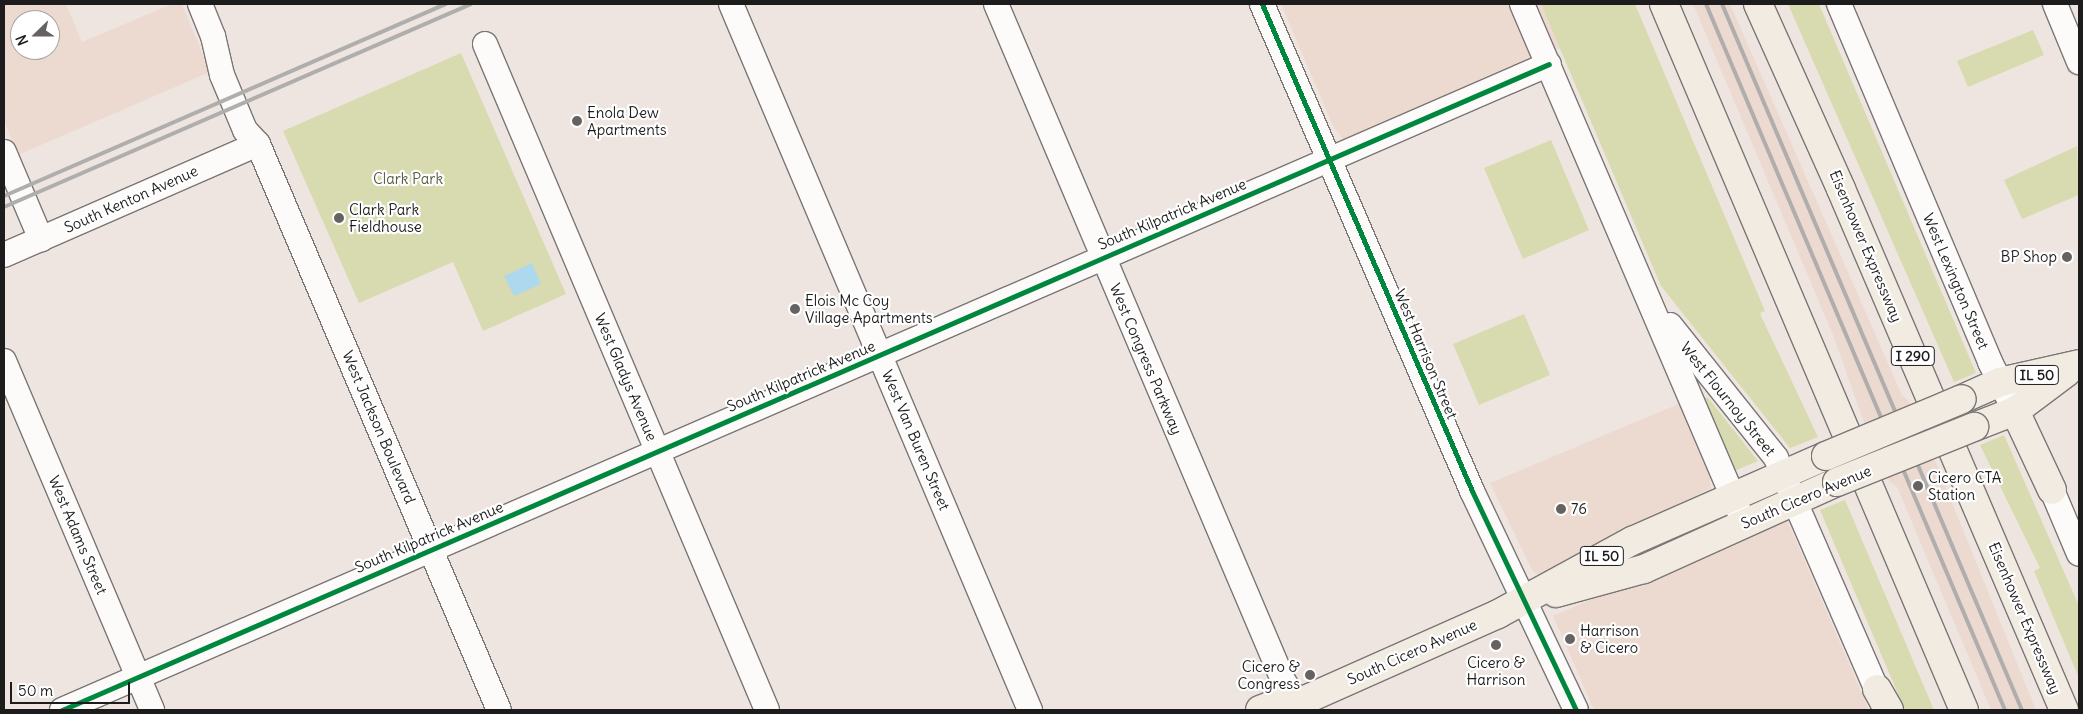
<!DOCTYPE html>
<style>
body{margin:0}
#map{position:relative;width:2083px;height:714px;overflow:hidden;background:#eee5e1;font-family:Delius,sans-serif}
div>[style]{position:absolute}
.built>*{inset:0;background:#ecdad0}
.green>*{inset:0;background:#d7dbaf}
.water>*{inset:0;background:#aed8ee}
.roads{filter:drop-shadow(1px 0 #7a7675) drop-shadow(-1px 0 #7a7675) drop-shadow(0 1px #7a7675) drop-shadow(0 -1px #7a7675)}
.minor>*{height:24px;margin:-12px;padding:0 12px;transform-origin:12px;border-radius:12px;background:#fcfbfa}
.major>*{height:28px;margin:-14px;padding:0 14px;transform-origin:14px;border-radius:14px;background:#f1ebe2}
.highway>*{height:28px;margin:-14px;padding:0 14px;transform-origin:14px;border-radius:14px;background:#f1ebe2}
.rail>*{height:4px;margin:-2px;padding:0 2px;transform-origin:2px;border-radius:2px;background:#afaead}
.bridges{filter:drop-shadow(1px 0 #7a7675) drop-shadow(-1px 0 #7a7675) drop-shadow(0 1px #7a7675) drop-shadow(0 -1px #7a7675)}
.major-bridge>*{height:28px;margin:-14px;padding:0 14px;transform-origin:14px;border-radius:14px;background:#f1ebe2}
.cycleway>*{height:5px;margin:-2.5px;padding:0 2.5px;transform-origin:2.5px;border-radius:2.5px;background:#00873e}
.dots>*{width:14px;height:14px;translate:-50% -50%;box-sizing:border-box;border:2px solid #fff;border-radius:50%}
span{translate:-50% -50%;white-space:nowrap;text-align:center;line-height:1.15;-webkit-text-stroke:4.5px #fff;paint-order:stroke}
.shield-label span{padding:1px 4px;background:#fff;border:1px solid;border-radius:4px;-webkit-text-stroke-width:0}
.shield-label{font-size:14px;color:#1c1c1c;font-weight:700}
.poi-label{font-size:15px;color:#1c1c1c}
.left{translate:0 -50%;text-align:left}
.right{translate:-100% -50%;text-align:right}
.park-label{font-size:15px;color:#575c41}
.street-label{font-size:15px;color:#1c1c1c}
.frame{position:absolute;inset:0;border:5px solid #1c1c1c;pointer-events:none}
.north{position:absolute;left:10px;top:10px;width:50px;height:50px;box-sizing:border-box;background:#fff;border:1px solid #a4a4a4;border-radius:50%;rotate:248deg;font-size:14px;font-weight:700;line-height:20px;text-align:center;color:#1c1c1c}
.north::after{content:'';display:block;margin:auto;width:18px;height:22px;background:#666261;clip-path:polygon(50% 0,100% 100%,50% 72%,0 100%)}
.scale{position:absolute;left:10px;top:682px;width:120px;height:22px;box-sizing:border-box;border:2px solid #1c1c1c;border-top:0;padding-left:6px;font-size:15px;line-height:18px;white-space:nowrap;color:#1c1c1c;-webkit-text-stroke:4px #fff;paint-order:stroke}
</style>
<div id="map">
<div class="built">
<div style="clip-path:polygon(evenodd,4px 4px,66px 4px,82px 42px,172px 4px,182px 4px,210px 72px,18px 155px,4px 121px,4px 4px,20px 20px,50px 20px,50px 50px,20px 50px,20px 20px)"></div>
<div style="clip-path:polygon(1281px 4px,1541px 4px,1560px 48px,1343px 140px,1333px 126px)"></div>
<div style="clip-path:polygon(1693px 4px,1730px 4px,1902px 395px,1908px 400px,1936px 463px,2036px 710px,1991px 710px,1897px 487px,1890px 482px,1862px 417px,1833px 335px)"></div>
<div style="clip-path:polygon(1681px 403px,1709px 472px,1711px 488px,1541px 575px,1533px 572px,1490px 483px)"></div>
<div style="clip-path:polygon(1785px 515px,1869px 710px,1594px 710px,1553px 616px)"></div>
</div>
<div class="green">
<div style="clip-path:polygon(1541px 4px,1635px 4px,1765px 311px,1760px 313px,1762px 318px,1818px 437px,1790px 448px,1661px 286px)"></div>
<div style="clip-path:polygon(1788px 4px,1819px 4px,1976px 373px,1954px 382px)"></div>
<div style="clip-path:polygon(2033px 30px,2044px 55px,1968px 87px,1957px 61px)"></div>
<div style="clip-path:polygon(461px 53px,566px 294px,483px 331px,453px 262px,359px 303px,283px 131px)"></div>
<div style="clip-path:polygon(1551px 140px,1589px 230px,1523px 259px,1484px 168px)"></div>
<div style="clip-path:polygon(2077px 146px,2079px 195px,2022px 219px,2004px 180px)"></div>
<div style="clip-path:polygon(1524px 314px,1550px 375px,1479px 405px,1453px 344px)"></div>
<div style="clip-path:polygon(1706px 397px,1709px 399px,1758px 461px,1734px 471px,1703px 400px)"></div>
<div style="clip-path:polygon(2004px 435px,2079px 606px,2079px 678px,2034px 571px,2040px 568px,1980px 445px)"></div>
<div style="clip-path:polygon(1845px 500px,1934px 710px,1905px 710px,1875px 640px,1820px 510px)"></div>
</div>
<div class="water">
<div style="clip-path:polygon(532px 263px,541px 284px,514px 296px,504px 276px)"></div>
</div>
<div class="roads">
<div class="minor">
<div style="left:200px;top:4px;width:35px;rotate:68deg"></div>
<div style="left:213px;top:36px;width:40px;rotate:77deg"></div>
<div style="left:222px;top:75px;width:60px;rotate:67.3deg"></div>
<div style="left:245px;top:130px;width:19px;rotate:47deg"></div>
<div style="left:258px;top:144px;width:615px;rotate:66.94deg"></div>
<div style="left:731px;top:4px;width:767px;rotate:67.05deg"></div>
<div style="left:996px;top:4px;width:734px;rotate:67deg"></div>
<div style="left:1283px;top:680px;width:36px;rotate:58deg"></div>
<div style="left:1262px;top:4px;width:530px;rotate:66.67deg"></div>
<div style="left:1472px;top:491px;width:242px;rotate:64.6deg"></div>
<div style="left:1522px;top:4px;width:564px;rotate:66.84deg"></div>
<div style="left:1839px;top:4px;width:389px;rotate:67.1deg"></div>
<div style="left:1990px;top:362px;width:55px;rotate:63deg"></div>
<div style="left:2055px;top:4px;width:63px;rotate:67.5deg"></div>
<div style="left:485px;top:44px;width:723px;rotate:67.05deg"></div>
<div style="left:4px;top:152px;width:95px;rotate:67deg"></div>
<div style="left:4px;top:255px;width:277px;rotate:-23.6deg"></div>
<div style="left:1670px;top:325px;width:170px;rotate:51.4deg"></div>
<div style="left:1776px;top:458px;width:270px;rotate:66.5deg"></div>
<div style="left:4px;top:361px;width:379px;rotate:67deg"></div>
<div style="left:2052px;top:490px;width:69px;rotate:67.1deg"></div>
<div style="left:62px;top:710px;width:1621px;rotate:-23.48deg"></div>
</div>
<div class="major">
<div style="left:1962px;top:399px;width:42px;rotate:-24.1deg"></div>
<div style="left:2000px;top:382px;width:81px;rotate:-12.8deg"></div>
<div style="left:2015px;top:411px;width:87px;rotate:64.9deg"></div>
<div style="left:1974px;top:427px;width:44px;rotate:-21.3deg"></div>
<div style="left:2015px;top:411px;width:65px;rotate:-36.9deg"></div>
<div style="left:1556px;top:593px;width:91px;rotate:-15.3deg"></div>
<div style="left:1644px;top:569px;width:212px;rotate:-24.3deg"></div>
<div style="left:1260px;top:710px;width:25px;rotate:-23deg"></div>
<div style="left:1283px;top:700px;width:15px;rotate:11deg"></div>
<div style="left:1298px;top:703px;width:219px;rotate:-24deg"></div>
<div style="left:1498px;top:614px;width:153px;rotate:-28.6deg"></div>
<div style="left:1632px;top:541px;width:212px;rotate:-23.7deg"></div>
</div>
<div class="highway">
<div style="left:1664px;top:4px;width:767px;rotate:66.98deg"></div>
<div style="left:1758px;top:4px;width:203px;rotate:65.8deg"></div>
<div style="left:1841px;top:189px;width:567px;rotate:66.83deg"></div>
<div style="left:1877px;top:689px;width:24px;rotate:60deg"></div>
</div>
</div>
<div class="rail">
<div style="left:1706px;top:4px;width:767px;rotate:67.05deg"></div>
<div style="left:1722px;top:4px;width:767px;rotate:66.98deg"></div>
<div style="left:4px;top:196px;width:482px;rotate:-23.5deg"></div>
<div style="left:4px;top:207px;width:509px;rotate:-23.49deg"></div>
</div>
<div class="bridges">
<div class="major-bridge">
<div style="left:1826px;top:456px;width:147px;rotate:-22.7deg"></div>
<div style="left:1837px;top:482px;width:148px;rotate:-21.9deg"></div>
</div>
</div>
<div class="cycleway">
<div style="left:1262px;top:4px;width:530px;rotate:66.67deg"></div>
<div style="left:1472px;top:491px;width:242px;rotate:64.6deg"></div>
<div style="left:62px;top:710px;width:1621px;rotate:-23.48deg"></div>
</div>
<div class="dots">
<div style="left:577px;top:121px;background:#666261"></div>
<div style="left:339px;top:218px;background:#666261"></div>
<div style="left:2067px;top:257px;background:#666261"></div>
<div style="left:795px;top:309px;background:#666261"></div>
<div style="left:1918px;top:486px;background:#666261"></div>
<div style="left:1561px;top:509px;background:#666261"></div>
<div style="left:1570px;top:639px;background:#666261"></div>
<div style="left:1496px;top:645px;background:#666261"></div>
<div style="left:1310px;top:675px;background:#666261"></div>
</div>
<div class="shield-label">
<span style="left:1913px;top:356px">I 290</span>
<span style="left:2037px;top:375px">IL 50</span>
<span style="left:1602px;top:556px">IL 50</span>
</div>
<div class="poi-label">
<span class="left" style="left:587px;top:121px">Enola Dew<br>Apartments</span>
<span class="left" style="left:349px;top:218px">Clark Park<br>Fieldhouse</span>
<span class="right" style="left:2057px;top:257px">BP Shop</span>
<span class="left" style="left:805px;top:309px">Elois Mc Coy<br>Village Apartments</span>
<span class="left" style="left:1928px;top:486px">Cicero CTA<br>Station</span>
<span class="left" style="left:1571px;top:509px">76</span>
<span class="left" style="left:1580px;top:639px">Harrison<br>&amp; Cicero</span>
<span style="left:1496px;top:671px">Cicero &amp;<br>Harrison</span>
<span class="right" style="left:1300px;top:675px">Cicero &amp;<br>Congress</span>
</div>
<div class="park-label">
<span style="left:408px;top:179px">Clark Park</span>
</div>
<div class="street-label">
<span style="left:131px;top:199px;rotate:-24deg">South Kenton Avenue</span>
<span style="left:1172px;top:214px;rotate:-23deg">South Kilpatrick Avenue</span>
<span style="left:1866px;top:246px;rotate:67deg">Eisenhower Expressway</span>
<span style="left:1956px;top:281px;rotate:67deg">West Lexington Street</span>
<span style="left:1426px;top:354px;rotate:67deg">West Harrison Street</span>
<span style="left:1146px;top:359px;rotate:67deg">West Congress Parkway</span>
<span style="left:801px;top:376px;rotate:-23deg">South Kilpatrick Avenue</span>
<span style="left:626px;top:377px;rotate:67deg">West Gladys Avenue</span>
<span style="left:1728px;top:399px;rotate:51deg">West Flournoy Street</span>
<span style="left:379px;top:427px;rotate:67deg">West Jackson Boulevard</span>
<span style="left:916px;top:440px;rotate:67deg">West Van Buren Street</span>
<span style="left:1806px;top:497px;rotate:-23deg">South Cicero Avenue</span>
<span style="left:78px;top:535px;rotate:67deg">West Adams Street</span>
<span style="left:429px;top:537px;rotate:-23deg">South Kilpatrick Avenue</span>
<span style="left:2025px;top:618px;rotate:67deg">Eisenhower Expressway</span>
<span style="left:1412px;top:652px;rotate:-24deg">South Cicero Avenue</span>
</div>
<div class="frame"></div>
<div class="north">N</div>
<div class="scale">50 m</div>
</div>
